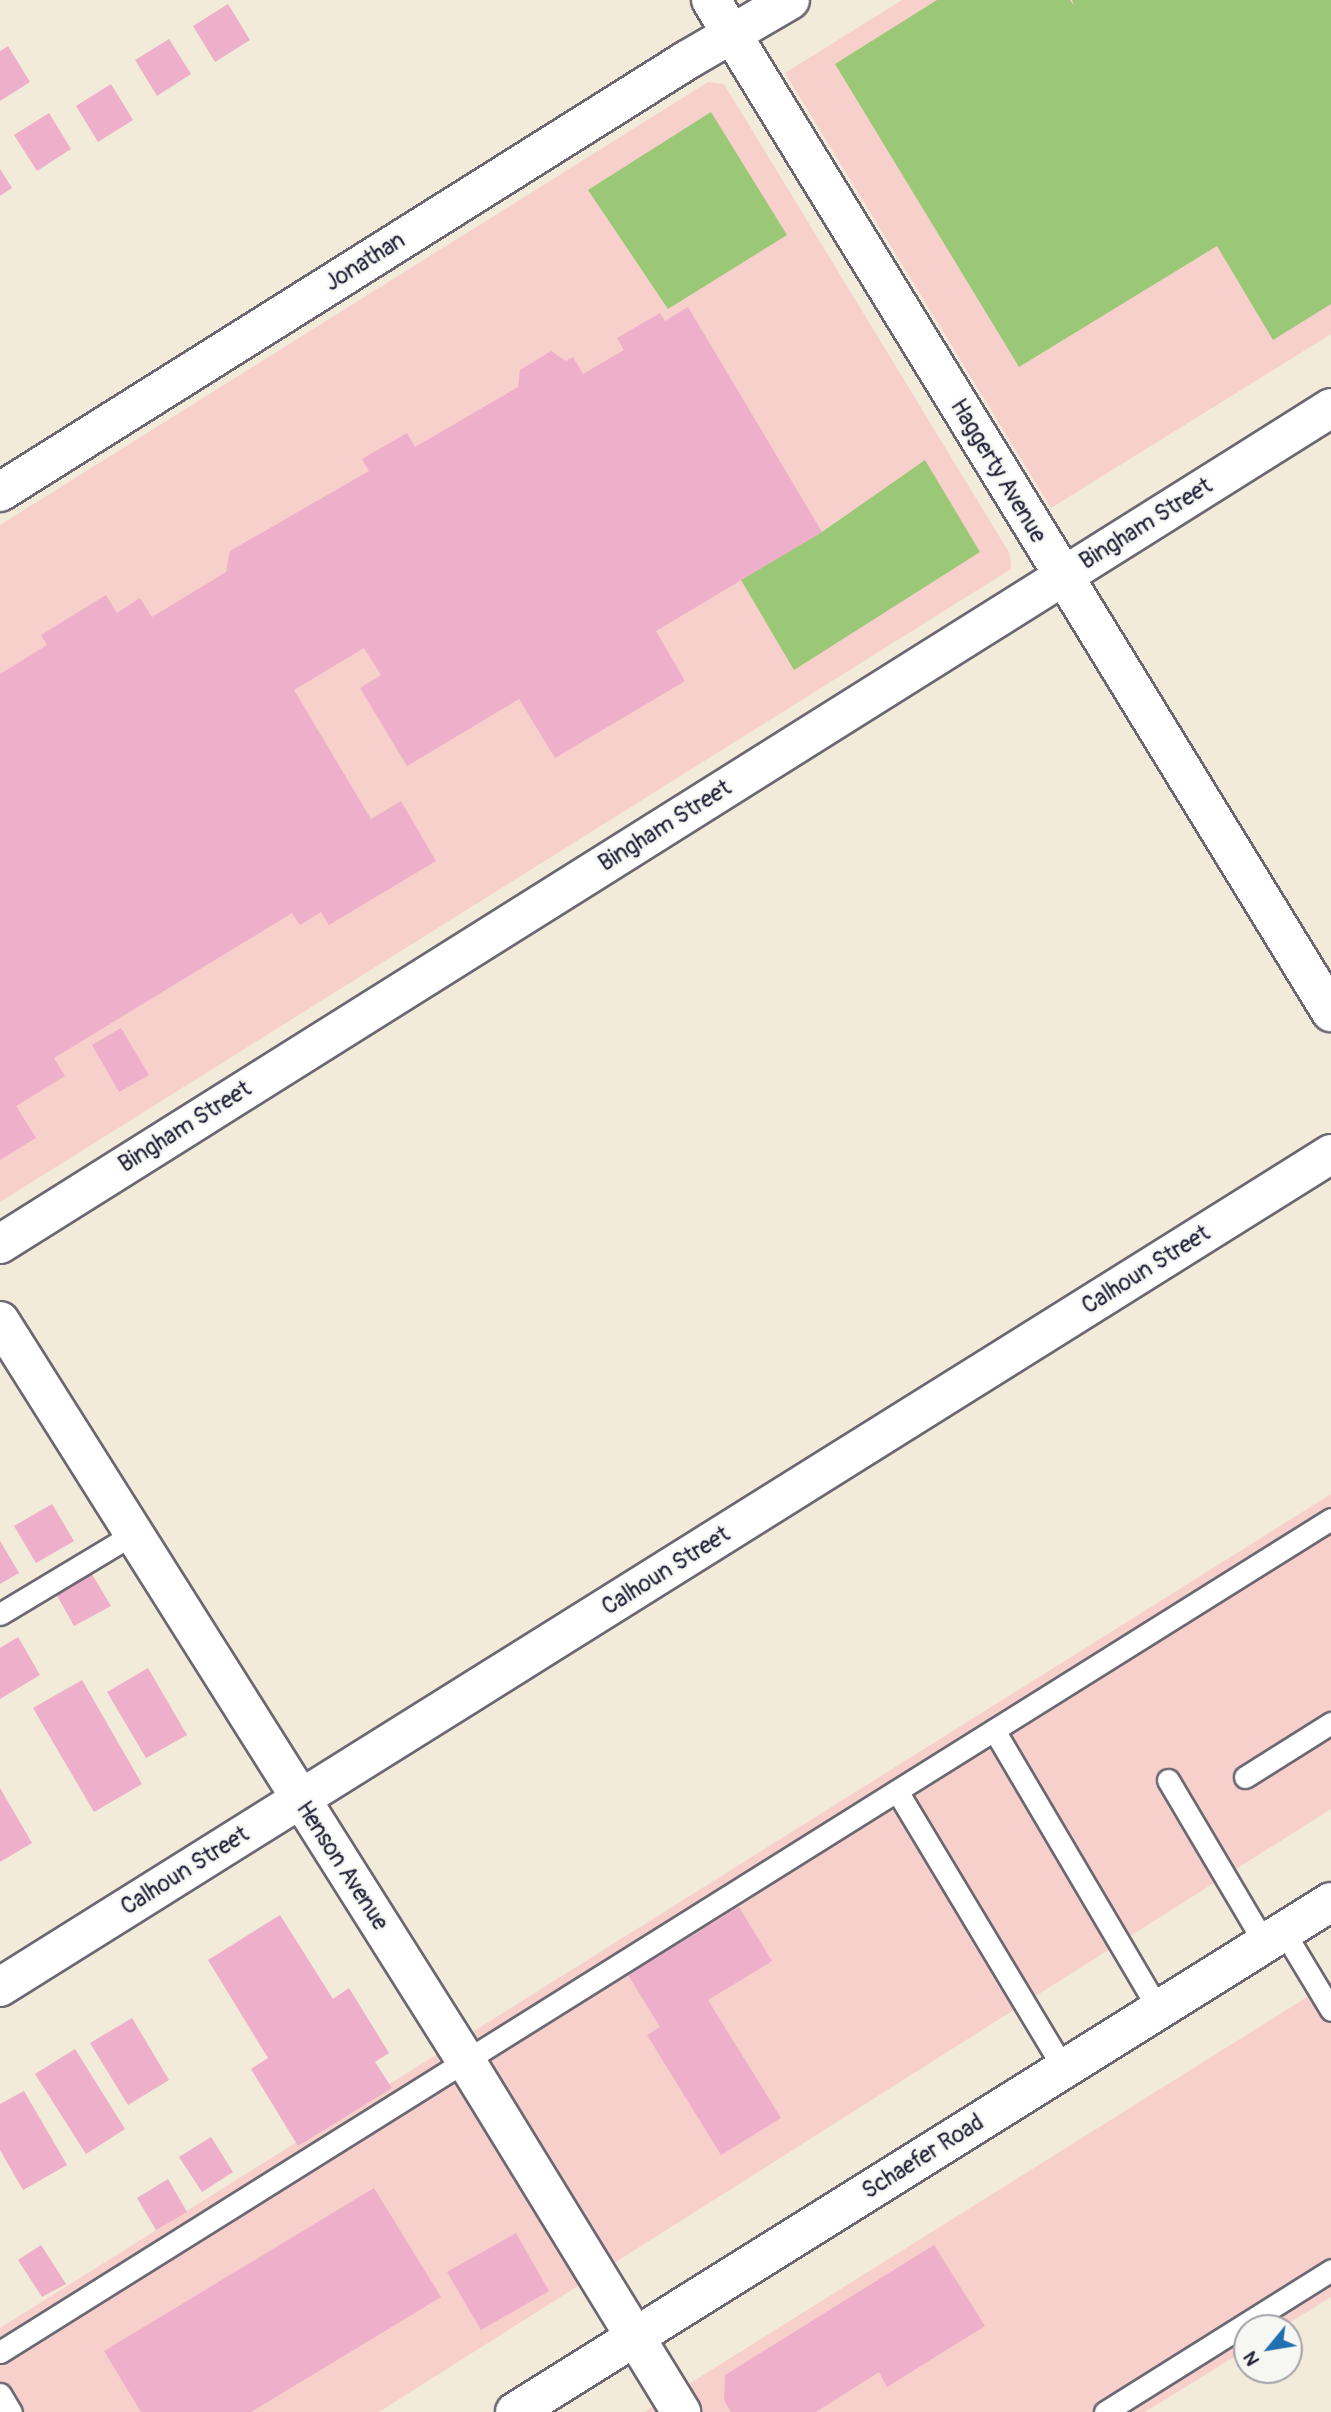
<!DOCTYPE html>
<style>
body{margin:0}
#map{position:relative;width:1331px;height:2412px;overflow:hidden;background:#f3ebda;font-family:Pangolin,sans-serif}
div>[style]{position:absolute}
.built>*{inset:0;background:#f7d0cc}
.green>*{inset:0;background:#9ac877}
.building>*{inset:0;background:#edafc9}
.roads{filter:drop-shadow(2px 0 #6b6873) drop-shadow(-2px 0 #6b6873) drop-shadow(0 2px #6b6873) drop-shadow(0 -2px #6b6873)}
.lane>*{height:21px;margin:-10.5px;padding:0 10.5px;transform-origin:10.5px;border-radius:10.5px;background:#fff}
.street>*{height:38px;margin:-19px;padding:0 19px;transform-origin:19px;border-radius:19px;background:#fff}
.secondary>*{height:38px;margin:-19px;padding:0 19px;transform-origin:19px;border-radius:19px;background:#fff}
span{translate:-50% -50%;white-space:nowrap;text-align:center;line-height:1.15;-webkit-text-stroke:5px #f6f6f2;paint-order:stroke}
.street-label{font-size:23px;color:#22223b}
.north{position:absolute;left:1233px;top:2314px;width:70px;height:70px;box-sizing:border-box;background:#f6f6f2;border:2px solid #a1a1a9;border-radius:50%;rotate:240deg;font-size:19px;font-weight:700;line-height:28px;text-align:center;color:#22223b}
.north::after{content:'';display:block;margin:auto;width:24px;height:32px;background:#1f6fb2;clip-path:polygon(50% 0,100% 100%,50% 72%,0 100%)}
</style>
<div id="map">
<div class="built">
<div style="clip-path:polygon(902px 0,1331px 0,1331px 334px,1051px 508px,785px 73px)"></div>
<div style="clip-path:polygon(708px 82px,724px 84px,1010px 554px,1011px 569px,0 1202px,0 525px)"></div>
<div style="clip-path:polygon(1331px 1494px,1331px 1809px,379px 2412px,0 2412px,0 2328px)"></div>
<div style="clip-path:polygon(1331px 1982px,1331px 2297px,1281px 2328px,1247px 2328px,1247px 2349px,1145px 2412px,644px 2412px)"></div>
</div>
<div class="green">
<div style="clip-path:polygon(937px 0,1070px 0,1074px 5px,1072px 0,1331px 0,1331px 304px,1273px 340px,1217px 246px,1019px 367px,835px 64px)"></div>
<div style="clip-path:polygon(711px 112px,787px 235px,668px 309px,588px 190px)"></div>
<div style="clip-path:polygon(925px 460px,980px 552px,794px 670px,741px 580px,822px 532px)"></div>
</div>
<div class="building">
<div style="clip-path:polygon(228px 4px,250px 40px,215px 62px,193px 26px)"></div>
<div style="clip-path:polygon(169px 39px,191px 74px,157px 96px,135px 60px)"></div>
<div style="clip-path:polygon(8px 46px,30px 82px,0 101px,0 51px)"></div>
<div style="clip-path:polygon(111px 84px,133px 120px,98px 142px,76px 106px)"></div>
<div style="clip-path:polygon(49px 113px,71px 149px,37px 171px,14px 135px)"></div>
<div style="clip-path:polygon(0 169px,12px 188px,0 196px)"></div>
<div style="clip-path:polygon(688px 307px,822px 532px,656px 631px,685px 681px,555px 758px,519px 699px,407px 766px,360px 688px,381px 675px,364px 648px,294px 690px,371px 819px,401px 801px,436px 861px,329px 925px,321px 912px,300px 925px,292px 913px,54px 1058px,65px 1076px,16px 1106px,36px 1138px,0 1160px,0 674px,47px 645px,41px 635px,106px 595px,117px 613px,140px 598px,152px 617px,226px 572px,230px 551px,369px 471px,362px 459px,407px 433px,415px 447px,518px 387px,520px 370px,551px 351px,566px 361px,573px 357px,583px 374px,624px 350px,617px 338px,660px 313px,665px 321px)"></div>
<div style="clip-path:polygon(121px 1028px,149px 1075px,119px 1092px,92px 1045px)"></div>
<div style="clip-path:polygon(52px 1504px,74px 1541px,36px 1563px,14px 1526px)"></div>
<div style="clip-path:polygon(0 1541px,19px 1573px,0 1584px)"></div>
<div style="clip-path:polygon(90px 1571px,111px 1606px,74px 1626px,55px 1592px)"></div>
<div style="clip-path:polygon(18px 1637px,40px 1675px,0 1699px,0 1648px)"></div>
<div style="clip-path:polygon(148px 1668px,187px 1735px,146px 1758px,107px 1692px)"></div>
<div style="clip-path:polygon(82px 1680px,142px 1784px,94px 1812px,33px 1708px)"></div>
<div style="clip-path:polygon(0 1788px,32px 1843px,0 1862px)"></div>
<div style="clip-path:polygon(739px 1907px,772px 1961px,708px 2000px,781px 2118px,721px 2155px,647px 2035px,660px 2027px,628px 1975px)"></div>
<div style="clip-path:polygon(280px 1915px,333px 1999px,349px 1988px,389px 2053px,375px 2062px,392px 2088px,298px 2146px,251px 2069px,268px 2058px,208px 1960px)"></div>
<div style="clip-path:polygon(132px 2018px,169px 2080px,128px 2105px,90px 2043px)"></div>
<div style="clip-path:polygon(75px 2049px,125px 2129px,86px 2154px,35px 2074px)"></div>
<div style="clip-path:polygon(24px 2091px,67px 2165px,23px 2190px,0 2150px,0 2104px)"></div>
<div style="clip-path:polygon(211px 2137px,233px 2172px,202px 2192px,179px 2157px)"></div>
<div style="clip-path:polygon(168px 2179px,187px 2212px,156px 2230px,137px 2198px)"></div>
<div style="clip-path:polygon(374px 2188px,441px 2297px,251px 2412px,141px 2412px,104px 2351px)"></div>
<div style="clip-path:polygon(516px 2233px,549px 2291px,481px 2330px,447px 2272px)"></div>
<div style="clip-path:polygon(41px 2245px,66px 2284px,42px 2297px,18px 2260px)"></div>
<div style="clip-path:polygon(934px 2245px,985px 2326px,887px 2387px,879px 2372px,816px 2412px,731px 2412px,724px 2400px,725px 2375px)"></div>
</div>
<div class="roads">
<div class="lane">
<div style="left:0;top:1614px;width:155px;rotate:-31deg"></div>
<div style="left:994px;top:1730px;width:325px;rotate:59.5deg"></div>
<div style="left:1245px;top:1777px;width:102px;rotate:-32.1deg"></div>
<div style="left:1168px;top:1780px;width:191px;rotate:59.4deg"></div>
<div style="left:897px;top:1791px;width:324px;rotate:59deg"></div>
<div style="left:1284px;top:1932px;width:91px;rotate:58.9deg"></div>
<div style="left:0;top:2352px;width:1570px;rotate:-32.04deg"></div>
<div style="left:0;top:2394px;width:21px;rotate:59deg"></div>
<div style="left:1105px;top:2412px;width:267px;rotate:-32.1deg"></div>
</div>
<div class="street">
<div style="left:711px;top:0;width:1187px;rotate:58.51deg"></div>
<div style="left:0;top:492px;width:812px;rotate:-32.16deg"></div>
<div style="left:687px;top:60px;width:119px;rotate:-30.2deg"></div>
<div style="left:0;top:1244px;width:1572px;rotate:-32.13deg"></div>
<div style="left:0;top:1321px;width:875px;rotate:57.8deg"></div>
<div style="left:466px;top:2061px;width:412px;rotate:58.5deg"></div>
<div style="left:0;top:1987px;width:1570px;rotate:-32.04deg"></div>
</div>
<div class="secondary">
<div style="left:515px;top:2412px;width:962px;rotate:-32.01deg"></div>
</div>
</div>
<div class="street-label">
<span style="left:365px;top:262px;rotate:-32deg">Jonathan</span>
<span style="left:998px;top:471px;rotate:59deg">Haggerty Avenue</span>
<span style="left:1146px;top:524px;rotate:-32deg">Bingham Street</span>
<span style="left:665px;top:826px;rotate:-32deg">Bingham Street</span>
<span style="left:185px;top:1127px;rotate:-32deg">Bingham Street</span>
<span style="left:1146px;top:1270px;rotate:-32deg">Calhoun Street</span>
<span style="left:666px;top:1571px;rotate:-32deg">Calhoun Street</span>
<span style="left:342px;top:1866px;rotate:57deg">Henson Avenue</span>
<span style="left:185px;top:1871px;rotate:-32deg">Calhoun Street</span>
<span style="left:923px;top:2157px;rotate:-32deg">Schaefer Road</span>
</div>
<div class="north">N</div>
</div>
